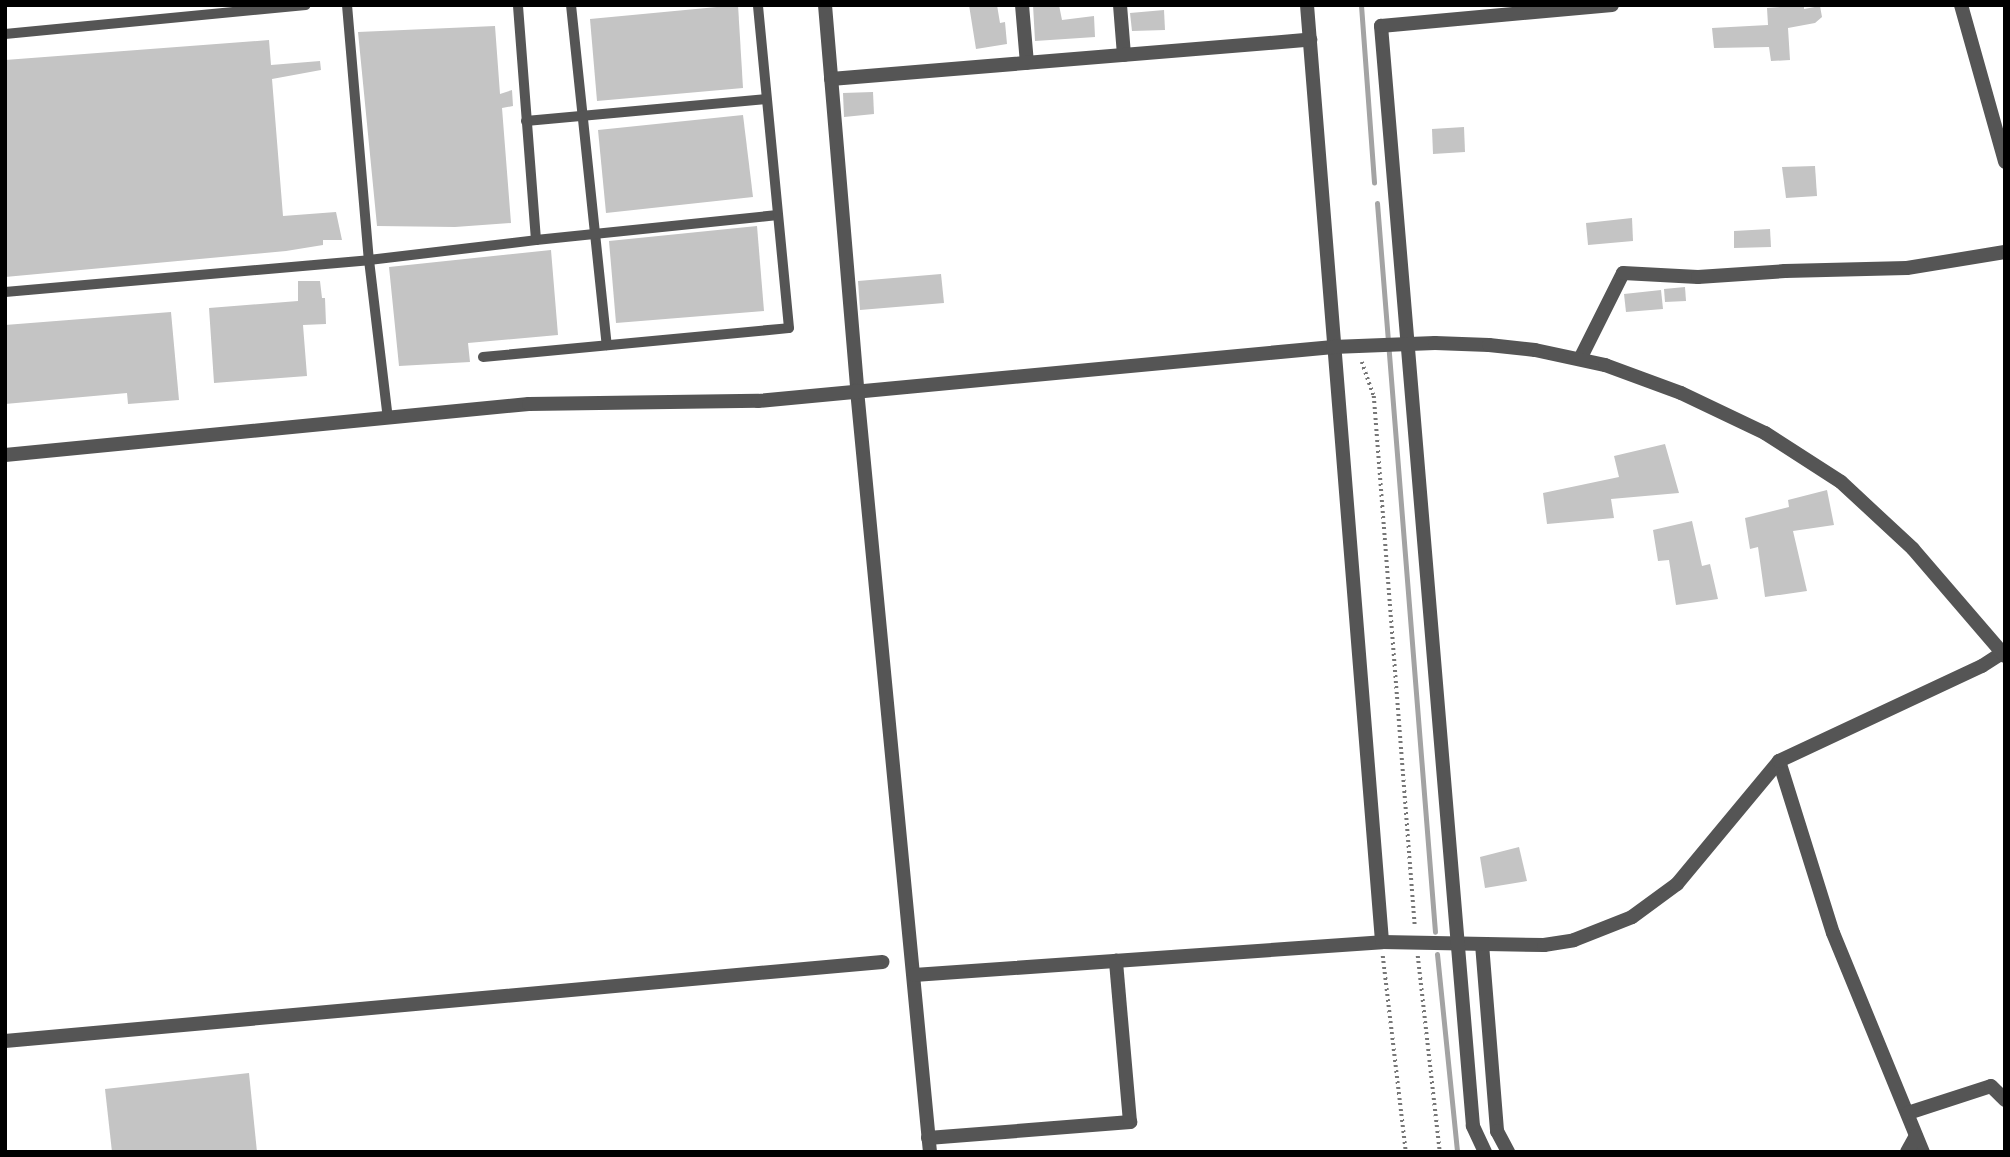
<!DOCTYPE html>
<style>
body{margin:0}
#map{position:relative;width:2010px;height:1157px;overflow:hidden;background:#fff;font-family:"Source Sans 3",sans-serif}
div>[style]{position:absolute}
.stream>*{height:5px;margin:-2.5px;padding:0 2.5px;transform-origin:2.5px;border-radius:2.5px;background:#a3a3a3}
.building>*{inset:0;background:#c4c4c4}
.path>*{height:3.5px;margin-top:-1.75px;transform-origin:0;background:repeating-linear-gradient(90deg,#777 0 2px,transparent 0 5.5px)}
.service>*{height:10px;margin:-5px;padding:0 5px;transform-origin:5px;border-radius:5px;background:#555}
.minor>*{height:14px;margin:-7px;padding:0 7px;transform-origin:7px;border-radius:7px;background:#555}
.tertiary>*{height:14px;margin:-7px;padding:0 7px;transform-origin:7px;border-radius:7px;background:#555}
span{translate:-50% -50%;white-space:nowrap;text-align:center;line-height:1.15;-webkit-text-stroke:5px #fff;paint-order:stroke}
.frame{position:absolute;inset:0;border:7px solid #000;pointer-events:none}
</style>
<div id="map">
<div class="stream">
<div style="left:1361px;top:5px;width:178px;rotate:85.8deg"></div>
<div style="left:1377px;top:203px;width:731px;rotate:85.45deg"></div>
<div style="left:1437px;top:954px;width:199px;rotate:84.2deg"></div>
</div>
<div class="building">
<div style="clip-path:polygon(738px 5px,743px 88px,597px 101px,590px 19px)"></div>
<div style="clip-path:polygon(969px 5px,997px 5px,1000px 23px,1005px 22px,1007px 44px,976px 49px)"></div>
<div style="clip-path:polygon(1033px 5px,1059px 5px,1062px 20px,1094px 16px,1095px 37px,1035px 41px)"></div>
<div style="clip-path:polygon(1804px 5px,1804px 9px,1820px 6px,1822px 17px,1815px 23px,1788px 28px,1790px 60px,1771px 61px,1769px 47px,1714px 48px,1712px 28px,1768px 25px,1767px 8px)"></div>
<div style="clip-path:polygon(1164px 10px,1165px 30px,1132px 31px,1130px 13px)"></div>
<div style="clip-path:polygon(495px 26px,500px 94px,512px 90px,513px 106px,502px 108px,511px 223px,455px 227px,377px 226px,358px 32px)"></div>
<div style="clip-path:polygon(269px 40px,271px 65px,320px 61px,321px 70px,272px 79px,283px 216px,336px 212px,342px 240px,323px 240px,323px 245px,286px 251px,5px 277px,5px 60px)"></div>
<div style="clip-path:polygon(873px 92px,874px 114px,844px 117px,843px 93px)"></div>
<div style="clip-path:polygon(743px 115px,753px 197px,606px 213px,598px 130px)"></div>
<div style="clip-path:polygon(1464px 127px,1465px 152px,1433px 154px,1432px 129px)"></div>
<div style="clip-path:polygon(1815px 166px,1817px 196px,1786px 198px,1782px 167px)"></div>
<div style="clip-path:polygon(1632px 218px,1633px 241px,1588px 245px,1586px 223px)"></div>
<div style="clip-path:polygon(757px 226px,764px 311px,616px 323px,609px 241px)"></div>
<div style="clip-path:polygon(1770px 229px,1771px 247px,1734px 248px,1734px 231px)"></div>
<div style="clip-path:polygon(551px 250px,558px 335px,468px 343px,470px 362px,399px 366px,389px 267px)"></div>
<div style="clip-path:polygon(941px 274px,944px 303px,860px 310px,858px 281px)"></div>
<div style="clip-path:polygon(298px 281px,320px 281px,322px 298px,325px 298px,326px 324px,303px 325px,307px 376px,214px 383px,209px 308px,298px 301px)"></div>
<div style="clip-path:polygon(1685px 287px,1686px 301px,1665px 302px,1664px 289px)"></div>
<div style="clip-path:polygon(1661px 290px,1663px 309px,1626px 312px,1624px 294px)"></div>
<div style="clip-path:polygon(171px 312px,179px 400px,128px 404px,127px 393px,5px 404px,5px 325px)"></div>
<div style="clip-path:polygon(1665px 444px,1679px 493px,1611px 499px,1614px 518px,1547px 524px,1543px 493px,1619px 477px,1614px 456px)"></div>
<div style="clip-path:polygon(1827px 490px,1834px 525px,1793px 531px,1807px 591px,1765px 597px,1758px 547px,1750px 549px,1745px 518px,1789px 507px,1788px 500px)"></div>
<div style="clip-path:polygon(1692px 521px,1702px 566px,1710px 564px,1718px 599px,1676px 605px,1669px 560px,1658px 561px,1653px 530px)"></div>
<div style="clip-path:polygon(1519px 847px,1527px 881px,1485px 888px,1480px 857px)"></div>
<div style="clip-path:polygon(249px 1073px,257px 1152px,112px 1152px,105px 1089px)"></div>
</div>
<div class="path">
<div style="left:1362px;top:362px;width:36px;rotate:71deg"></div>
<div style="left:1374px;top:396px;width:533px;rotate:85.58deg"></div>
<div style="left:1383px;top:956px;width:197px;rotate:83.3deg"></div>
<div style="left:1418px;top:956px;width:197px;rotate:83.6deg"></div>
</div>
<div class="service">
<div style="left:347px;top:5px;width:256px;rotate:85.1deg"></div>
<div style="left:369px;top:260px;width:160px;rotate:83.2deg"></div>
<div style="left:571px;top:5px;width:342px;rotate:84deg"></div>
<div style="left:5px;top:34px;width:302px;rotate:-5.5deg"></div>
<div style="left:526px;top:121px;width:241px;rotate:-5.2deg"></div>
<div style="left:536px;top:240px;width:243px;rotate:-5.9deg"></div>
<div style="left:5px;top:292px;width:365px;rotate:-5deg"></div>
<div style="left:369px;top:260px;width:168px;rotate:-6.8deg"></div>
<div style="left:536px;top:240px;width:236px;rotate:-94.4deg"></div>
<div style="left:483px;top:357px;width:307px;rotate:-5.4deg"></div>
<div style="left:789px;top:328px;width:324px;rotate:-95.5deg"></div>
</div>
<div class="minor">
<div style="left:825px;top:5px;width:386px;rotate:85.2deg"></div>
<div style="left:857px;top:390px;width:765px;rotate:84.53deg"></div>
<div style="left:1022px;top:5px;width:58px;rotate:85.1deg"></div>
<div style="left:1120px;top:5px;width:50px;rotate:85.4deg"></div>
<div style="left:1307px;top:5px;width:940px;rotate:85.42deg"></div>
<div style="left:1961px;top:5px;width:163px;rotate:74.3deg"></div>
<div style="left:831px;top:79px;width:481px;rotate:-4.7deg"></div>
<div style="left:1580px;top:359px;width:96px;rotate:-63.4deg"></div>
<div style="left:1623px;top:273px;width:75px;rotate:3.1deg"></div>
<div style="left:1698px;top:277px;width:87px;rotate:-3.9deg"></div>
<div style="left:1785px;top:271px;width:122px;rotate:-1.4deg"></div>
<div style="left:1907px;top:268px;width:99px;rotate:-9.3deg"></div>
<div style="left:1779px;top:761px;width:180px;rotate:72.6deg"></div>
<div style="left:1833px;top:933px;width:237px;rotate:67.7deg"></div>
<div style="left:1482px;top:944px;width:188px;rotate:85.4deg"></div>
<div style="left:1497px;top:1131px;width:24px;rotate:62deg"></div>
<div style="left:914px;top:975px;width:469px;rotate:-4deg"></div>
<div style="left:1382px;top:942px;width:162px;rotate:1.1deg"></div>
<div style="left:1544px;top:945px;width:30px;rotate:-9deg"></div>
<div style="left:1574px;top:940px;width:62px;rotate:-21.6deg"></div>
<div style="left:1632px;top:917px;width:56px;rotate:-36.3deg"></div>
<div style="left:1677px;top:884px;width:160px;rotate:-50.3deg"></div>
<div style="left:1779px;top:761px;width:224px;rotate:-25.1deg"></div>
<div style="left:1982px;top:666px;width:27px;rotate:-33deg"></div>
<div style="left:1908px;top:1113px;width:87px;rotate:-18deg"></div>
<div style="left:1991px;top:1086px;width:20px;rotate:45deg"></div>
<div style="left:928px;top:1138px;width:203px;rotate:-4.5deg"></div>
<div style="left:1130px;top:1122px;width:162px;rotate:-95deg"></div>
<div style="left:1485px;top:1152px;width:29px;rotate:-115deg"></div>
<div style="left:1473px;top:1126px;width:1104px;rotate:-94.78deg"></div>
<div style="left:1381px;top:26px;width:232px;rotate:-5.2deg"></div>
<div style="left:1907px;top:1152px;width:18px;rotate:-61deg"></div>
</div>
<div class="tertiary">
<div style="left:5px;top:455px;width:526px;rotate:-5.56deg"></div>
<div style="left:529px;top:404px;width:229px;rotate:-0.8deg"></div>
<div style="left:758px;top:401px;width:578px;rotate:-5.37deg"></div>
<div style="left:1333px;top:347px;width:102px;rotate:-2.2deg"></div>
<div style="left:1435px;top:343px;width:54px;rotate:2.1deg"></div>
<div style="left:1489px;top:345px;width:46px;rotate:6.2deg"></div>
<div style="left:1535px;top:350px;width:72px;rotate:12.1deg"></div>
<div style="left:1605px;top:365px;width:81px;rotate:20.2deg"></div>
<div style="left:1681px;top:393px;width:93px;rotate:25.5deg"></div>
<div style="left:1765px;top:433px;width:90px;rotate:32.8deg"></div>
<div style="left:1841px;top:482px;width:98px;rotate:42.9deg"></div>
<div style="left:1913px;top:549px;width:141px;rotate:49.3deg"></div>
<div style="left:5px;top:1041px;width:881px;rotate:-5.15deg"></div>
</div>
<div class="frame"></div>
</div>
